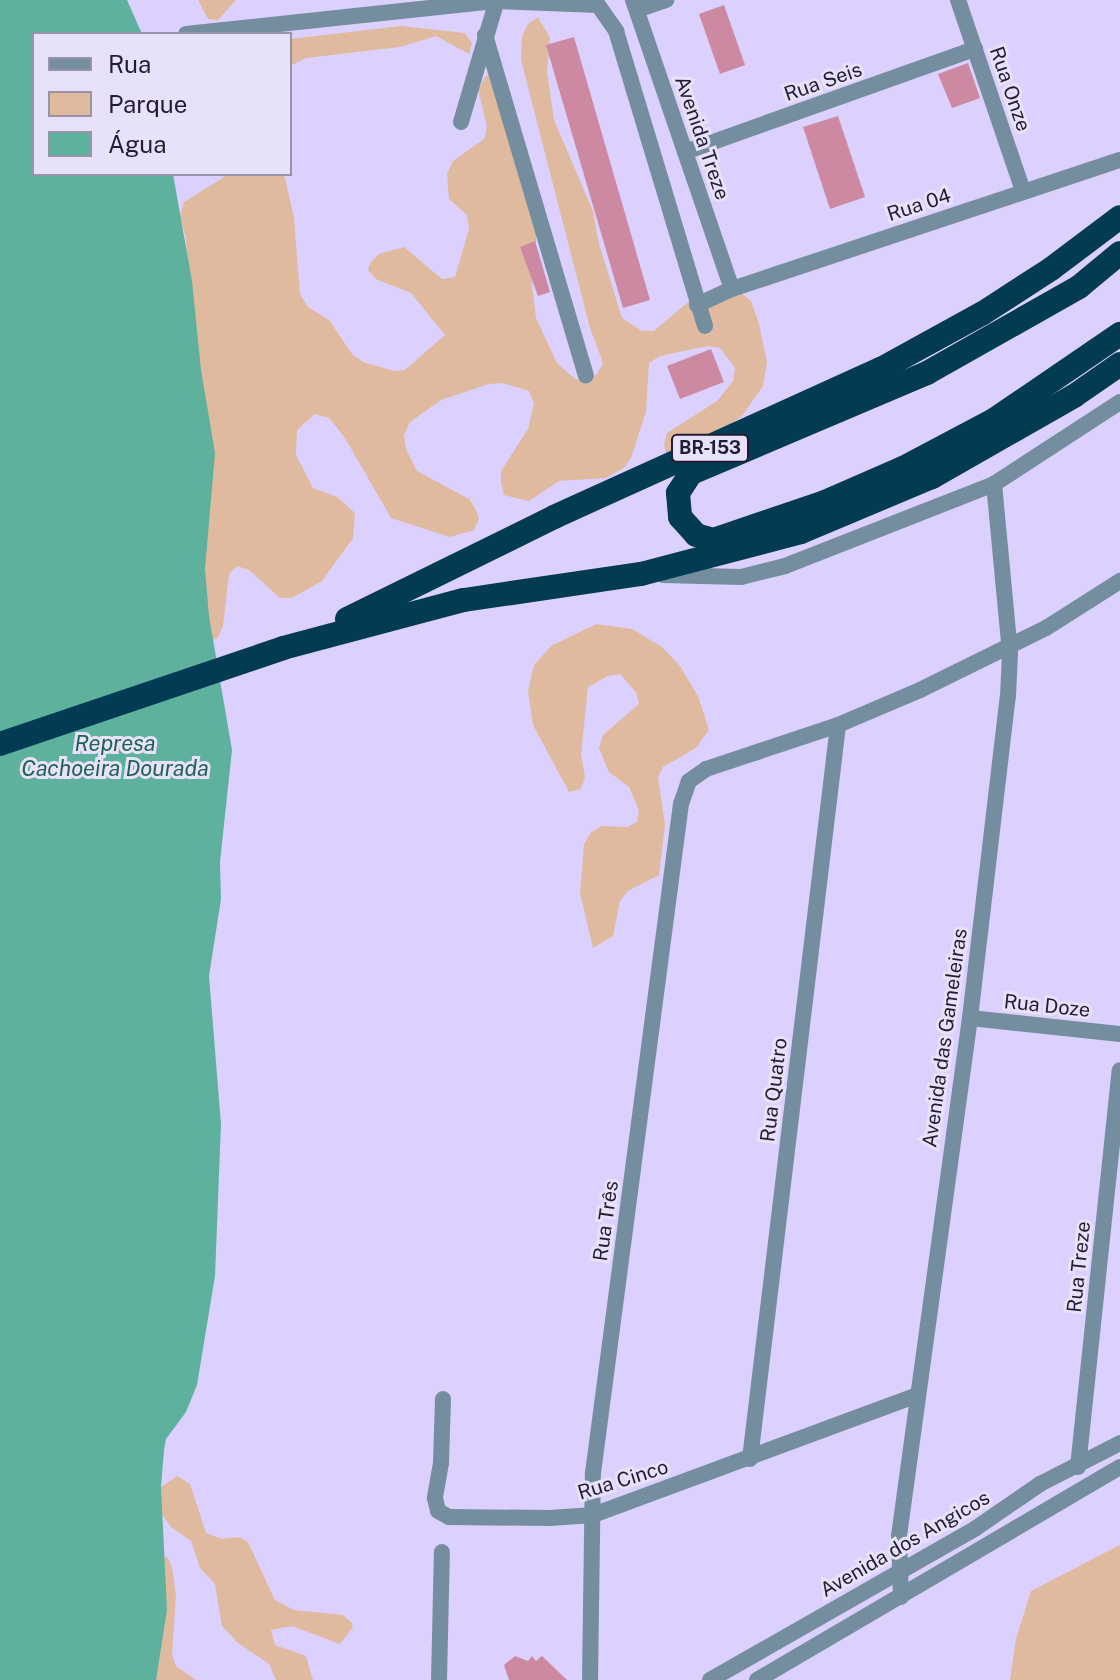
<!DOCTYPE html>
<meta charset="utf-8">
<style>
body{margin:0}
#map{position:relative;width:1120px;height:1680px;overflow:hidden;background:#dcd0fe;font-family:"Public Sans",sans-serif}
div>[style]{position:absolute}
.green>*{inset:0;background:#e0ba9f}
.water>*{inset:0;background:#5eb19d}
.building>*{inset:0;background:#cc89a1}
.minor>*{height:16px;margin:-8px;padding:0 8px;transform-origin:8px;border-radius:8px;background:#748e9f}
.highway>*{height:24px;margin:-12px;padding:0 12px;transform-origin:12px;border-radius:12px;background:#033a54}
span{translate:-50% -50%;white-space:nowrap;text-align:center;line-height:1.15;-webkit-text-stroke:6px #e7e1f9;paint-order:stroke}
.shield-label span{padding:2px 6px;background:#e7e1f9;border:2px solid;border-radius:6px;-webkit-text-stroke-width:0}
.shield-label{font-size:18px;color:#231d32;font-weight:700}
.street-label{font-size:20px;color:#231d32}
.water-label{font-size:22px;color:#206254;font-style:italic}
.legend{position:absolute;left:32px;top:32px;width:260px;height:144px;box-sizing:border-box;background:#e7e1f9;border:2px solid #9993a9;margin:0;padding:10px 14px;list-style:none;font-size:24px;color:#231d32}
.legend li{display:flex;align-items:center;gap:16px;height:40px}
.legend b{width:40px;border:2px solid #9993a9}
</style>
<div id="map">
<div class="green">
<div style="clip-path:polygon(198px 0,236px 0,218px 20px,208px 19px)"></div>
<div style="clip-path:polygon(538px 17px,550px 38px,547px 72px,554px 120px,593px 211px,599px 244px,622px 318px,642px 331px,654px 331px,693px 298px,741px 293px,751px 301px,759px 324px,767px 362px,763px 386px,742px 416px,701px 445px,667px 457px,664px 445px,667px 433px,717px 401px,733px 381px,735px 368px,720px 348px,708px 346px,660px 356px,649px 363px,646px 412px,631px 458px,624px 468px,606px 478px,559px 481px,529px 501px,504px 495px,501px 483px,501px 471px,528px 429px,534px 403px,529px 391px,502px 383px,489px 384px,441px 400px,410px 422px,404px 435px,406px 449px,417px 471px,469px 499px,475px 508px,479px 519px,474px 530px,450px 537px,391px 518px,345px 438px,329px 418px,315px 414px,297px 430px,296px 455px,313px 488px,337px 497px,355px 513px,353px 538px,322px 581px,292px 598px,280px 598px,249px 570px,237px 566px,229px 574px,223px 626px,218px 637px,209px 643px,186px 238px,180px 216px,184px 202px,229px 174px,284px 174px,294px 218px,300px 294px,308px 307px,329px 320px,352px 354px,363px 362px,394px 371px,405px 370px,445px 335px,411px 293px,376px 279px,368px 270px,370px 263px,379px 254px,404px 247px,442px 279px,455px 277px,469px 229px,467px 215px,449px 199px,447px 174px,453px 161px,484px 139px,487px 127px,478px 89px,486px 76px,498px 76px,537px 231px,532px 285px,536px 318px,557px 363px,575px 379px,587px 381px,597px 374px,603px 363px,590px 328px,521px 60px,522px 36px,528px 24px)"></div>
<div style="clip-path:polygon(401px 26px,465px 33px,472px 43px,469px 54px,436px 36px,400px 47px,306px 58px,290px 66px,290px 39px)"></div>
<div style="clip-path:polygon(596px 624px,632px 629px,662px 647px,680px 666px,698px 696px,709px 730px,696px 748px,663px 767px,658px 777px,665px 825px,659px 875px,628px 891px,620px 901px,613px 936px,593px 948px,580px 893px,584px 844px,591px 832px,602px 826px,627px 827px,637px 822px,639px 810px,629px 787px,609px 772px,599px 748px,603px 735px,639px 704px,636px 692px,620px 674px,608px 676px,588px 687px,581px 754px,585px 777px,581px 789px,569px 792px,533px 725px,528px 691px,534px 665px,551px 646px)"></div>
<div style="clip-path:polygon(177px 1476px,190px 1484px,206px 1533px,222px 1539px,239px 1537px,248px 1542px,275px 1600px,294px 1610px,343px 1615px,351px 1622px,353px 1627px,340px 1644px,292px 1626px,271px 1630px,275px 1645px,306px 1656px,313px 1680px,276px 1680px,269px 1664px,238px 1643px,222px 1626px,215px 1584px,200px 1568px,191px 1541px,171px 1527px,159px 1510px,161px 1487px)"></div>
<div style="clip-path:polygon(1120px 1545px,1120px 1680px,1010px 1680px,1016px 1639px,1031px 1591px)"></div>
<div style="clip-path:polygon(162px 1555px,168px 1558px,172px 1568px,176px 1596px,172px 1655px,176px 1666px,196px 1680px,141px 1680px)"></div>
</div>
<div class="water">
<div style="clip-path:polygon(0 0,127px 0,142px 34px,34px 34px,34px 174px,173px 174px,192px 281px,201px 370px,215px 453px,205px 569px,209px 616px,232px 750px,220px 862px,221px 899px,209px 976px,221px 1124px,215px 1276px,197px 1385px,186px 1412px,166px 1439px,164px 1450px,161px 1487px,167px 1610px,156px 1680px,0 1680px)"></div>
</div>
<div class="building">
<div style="clip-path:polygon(724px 5px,745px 65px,720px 74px,699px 14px)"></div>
<div style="clip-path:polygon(574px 37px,650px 300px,623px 308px,546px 45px)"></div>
<div style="clip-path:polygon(968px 63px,980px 98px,952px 108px,938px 74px)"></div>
<div style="clip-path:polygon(838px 116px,865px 197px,830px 209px,803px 127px)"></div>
<div style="clip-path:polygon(535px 241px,550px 292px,538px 296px,520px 247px)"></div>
<div style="clip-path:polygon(711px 349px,724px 382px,680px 399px,667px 366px)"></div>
<div style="clip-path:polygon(515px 1656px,528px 1661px,532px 1656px,536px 1661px,542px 1656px,567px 1680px,509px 1680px,504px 1665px)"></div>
</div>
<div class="minor">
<div style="left:633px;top:0;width:305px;rotate:71.1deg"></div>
<div style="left:958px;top:0;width:202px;rotate:71.2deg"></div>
<div style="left:637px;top:10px;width:31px;rotate:-19deg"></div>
<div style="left:186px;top:34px;width:313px;rotate:-6.1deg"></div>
<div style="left:497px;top:1px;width:101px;rotate:2.3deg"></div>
<div style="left:598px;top:5px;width:32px;rotate:55deg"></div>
<div style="left:616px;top:31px;width:308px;rotate:73.2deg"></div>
<div style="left:485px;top:35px;width:355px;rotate:73.5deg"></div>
<div style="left:461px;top:122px;width:127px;rotate:-73.6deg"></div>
<div style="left:685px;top:152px;width:308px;rotate:-19.6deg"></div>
<div style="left:697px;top:305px;width:38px;rotate:-25deg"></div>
<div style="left:732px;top:289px;width:409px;rotate:-18.4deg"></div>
<div style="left:663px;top:575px;width:78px;rotate:1.5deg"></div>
<div style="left:741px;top:577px;width:45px;rotate:-14deg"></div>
<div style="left:785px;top:566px;width:225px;rotate:-21.4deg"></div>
<div style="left:994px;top:484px;width:150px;rotate:-33.1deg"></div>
<div style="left:970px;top:1018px;width:151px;rotate:6.1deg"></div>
<div style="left:443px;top:1399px;width:64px;rotate:91.8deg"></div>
<div style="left:441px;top:1463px;width:36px;rotate:100deg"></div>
<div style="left:435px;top:1498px;width:13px;rotate:77deg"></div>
<div style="left:438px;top:1511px;width:13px;rotate:29deg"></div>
<div style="left:449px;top:1517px;width:101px;rotate:0.6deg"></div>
<div style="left:550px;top:1518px;width:43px;rotate:-4deg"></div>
<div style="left:593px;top:1515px;width:346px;rotate:-20.3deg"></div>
<div style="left:750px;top:1459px;width:739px;rotate:-83.16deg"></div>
<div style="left:1078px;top:1467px;width:399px;rotate:-84deg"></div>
<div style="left:901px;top:1597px;width:61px;rotate:-91.9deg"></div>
<div style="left:899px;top:1536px;width:523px;rotate:-82.2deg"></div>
<div style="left:970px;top:1018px;width:324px;rotate:-83.3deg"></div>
<div style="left:1008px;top:696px;width:43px;rotate:-87.3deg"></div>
<div style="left:1010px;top:653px;width:170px;rotate:-95.4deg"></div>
<div style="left:439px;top:1680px;width:128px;rotate:-88.7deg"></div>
<div style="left:590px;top:1680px;width:207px;rotate:-89.2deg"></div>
<div style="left:593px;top:1473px;width:675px;rotate:-82.51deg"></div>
<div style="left:681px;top:804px;width:24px;rotate:-71deg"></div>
<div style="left:689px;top:781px;width:21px;rotate:-35deg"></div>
<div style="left:706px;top:769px;width:139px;rotate:-18.4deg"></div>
<div style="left:838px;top:725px;width:89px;rotate:-23.1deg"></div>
<div style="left:920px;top:690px;width:140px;rotate:-26.2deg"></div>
<div style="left:1046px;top:628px;width:88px;rotate:-32.4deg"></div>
<div style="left:710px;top:1680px;width:306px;rotate:-29.7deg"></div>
<div style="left:976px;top:1528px;width:78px;rotate:-34.5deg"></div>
<div style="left:1040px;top:1484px;width:90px;rotate:-27.1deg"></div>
<div style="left:757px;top:1680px;width:421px;rotate:-30.4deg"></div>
</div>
<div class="highway">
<div style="left:1120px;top:253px;width:53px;rotate:140.3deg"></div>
<div style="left:1079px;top:287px;width:175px;rotate:150.5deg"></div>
<div style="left:927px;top:373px;width:256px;rotate:157deg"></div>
<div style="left:691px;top:473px;width:24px;rotate:123deg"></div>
<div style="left:678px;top:493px;width:24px;rotate:85deg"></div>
<div style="left:680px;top:517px;width:24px;rotate:48deg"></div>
<div style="left:696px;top:535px;width:18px;rotate:16deg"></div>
<div style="left:713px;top:540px;width:118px;rotate:-18.7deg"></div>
<div style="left:825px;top:502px;width:85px;rotate:-23.6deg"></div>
<div style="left:903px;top:468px;width:103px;rotate:-27.8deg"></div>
<div style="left:994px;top:420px;width:153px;rotate:-34.3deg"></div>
<div style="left:347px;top:619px;width:231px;rotate:-26.2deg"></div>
<div style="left:554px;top:517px;width:359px;rotate:-24.4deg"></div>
<div style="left:881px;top:369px;width:116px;rotate:-28.8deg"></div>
<div style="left:983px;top:313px;width:81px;rotate:-32.9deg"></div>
<div style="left:1051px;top:269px;width:86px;rotate:-37deg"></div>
<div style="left:0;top:744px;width:299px;rotate:-18.7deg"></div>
<div style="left:283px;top:648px;width:187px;rotate:-14.9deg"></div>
<div style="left:464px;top:600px;width:179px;rotate:-8.4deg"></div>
<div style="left:641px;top:574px;width:165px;rotate:-14.7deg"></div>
<div style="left:801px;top:532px;width:142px;rotate:-22.8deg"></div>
<div style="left:932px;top:477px;width:163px;rotate:-29.7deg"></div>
<div style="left:1074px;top:396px;width:56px;rotate:-34.8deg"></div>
</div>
<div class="shield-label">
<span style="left:710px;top:448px">BR-153</span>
</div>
<div class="street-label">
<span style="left:823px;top:82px;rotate:-19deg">Rua Seis</span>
<span style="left:1010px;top:89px;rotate:71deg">Rua Onze</span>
<span style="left:702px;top:138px;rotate:71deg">Avenida Treze</span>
<span style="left:919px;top:205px;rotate:-18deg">Rua 04</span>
<span style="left:1047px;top:1006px;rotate:6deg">Rua Doze</span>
<span style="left:945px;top:1038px;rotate:-82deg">Avenida das Gameleiras</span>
<span style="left:774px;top:1090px;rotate:-83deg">Rua Quatro</span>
<span style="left:606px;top:1221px;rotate:-82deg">Rua Três</span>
<span style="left:1079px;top:1267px;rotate:-84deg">Rua Treze</span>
<span style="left:623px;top:1480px;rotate:-17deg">Rua Cinco</span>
<span style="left:905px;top:1544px;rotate:-30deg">Avenida dos Angicos</span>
</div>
<div class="water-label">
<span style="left:115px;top:756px">Represa<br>Cachoeira Dourada</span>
</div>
<ul class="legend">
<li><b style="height:10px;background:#748e9f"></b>Rua</li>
<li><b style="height:22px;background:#e0ba9f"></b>Parque</li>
<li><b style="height:22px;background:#5eb19d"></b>Água</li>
</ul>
</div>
